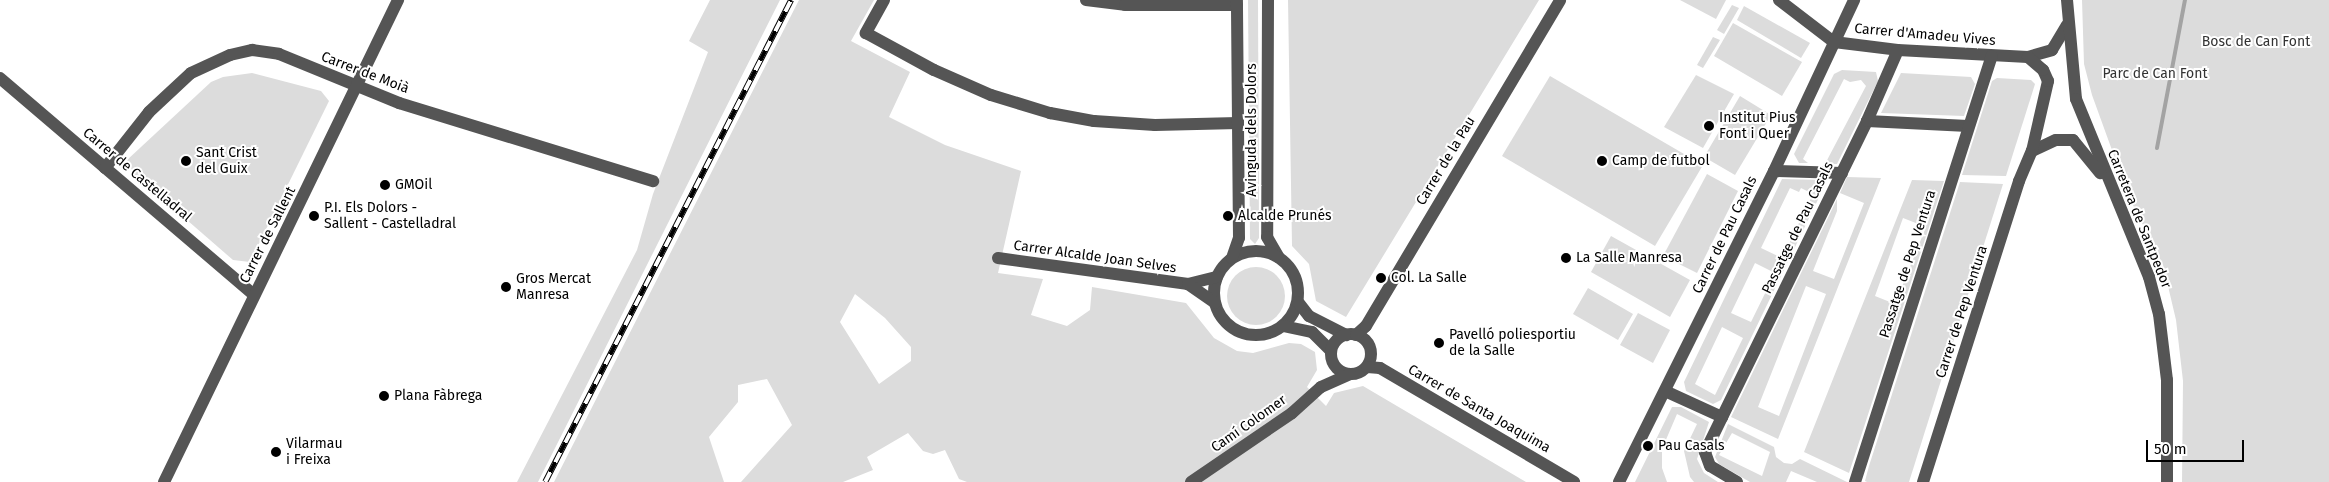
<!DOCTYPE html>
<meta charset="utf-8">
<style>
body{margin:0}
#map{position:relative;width:2329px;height:482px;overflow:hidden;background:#fff;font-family:"Fira Sans",sans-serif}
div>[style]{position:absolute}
.green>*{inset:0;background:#dcdcdc}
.round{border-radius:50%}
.stream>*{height:4px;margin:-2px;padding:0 2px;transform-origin:2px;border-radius:2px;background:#a3a3a3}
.minor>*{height:12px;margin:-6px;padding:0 6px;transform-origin:6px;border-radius:6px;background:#555}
.minor>.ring{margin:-6px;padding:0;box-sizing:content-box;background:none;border:12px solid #555;border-radius:50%}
.rail>*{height:5.5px;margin-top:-2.75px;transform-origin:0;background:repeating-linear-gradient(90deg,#fff 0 11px,#000 0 22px);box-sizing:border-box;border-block:1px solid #000}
.dots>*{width:14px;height:14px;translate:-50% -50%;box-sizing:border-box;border:2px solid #fff;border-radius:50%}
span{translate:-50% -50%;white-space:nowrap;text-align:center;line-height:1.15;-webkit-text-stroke:4px #fff;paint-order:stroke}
.street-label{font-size:14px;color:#000}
.park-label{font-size:14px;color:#333}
.poi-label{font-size:14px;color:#000}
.left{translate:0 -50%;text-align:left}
.scale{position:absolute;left:2146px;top:440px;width:98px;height:22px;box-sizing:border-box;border:2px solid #000;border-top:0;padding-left:6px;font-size:15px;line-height:18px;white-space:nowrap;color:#000;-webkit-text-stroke:4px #fff;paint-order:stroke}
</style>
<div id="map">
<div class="green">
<div style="clip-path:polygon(710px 0,780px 0,538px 482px,517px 482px,637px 250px,653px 194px,708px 52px,689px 41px)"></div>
<div style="clip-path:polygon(evenodd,799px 0,874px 0,851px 41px,910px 72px,889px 117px,945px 145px,1021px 171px,998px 273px,1043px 279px,1031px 315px,1067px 326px,1090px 310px,1092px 287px,1186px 303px,1214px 338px,1237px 351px,1253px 353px,1289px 343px,1301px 344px,1315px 352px,1317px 370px,1307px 387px,1326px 406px,1334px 393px,1363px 386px,1526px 482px,967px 482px,959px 479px,945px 450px,933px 454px,923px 451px,908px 433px,867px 457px,873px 470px,843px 482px,741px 482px,792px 425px,767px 379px,738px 385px,738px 402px,709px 437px,724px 482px,554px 482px,799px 0,855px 294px,885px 318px,911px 347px,911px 361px,879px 384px,840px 322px,855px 294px)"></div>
<div style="clip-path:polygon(1248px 0,1258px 0,1259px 238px,1255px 244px,1250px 239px)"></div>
<div style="clip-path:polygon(1288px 0,1539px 0,1346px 317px,1316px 301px,1309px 264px,1292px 246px)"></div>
<div style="clip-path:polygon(1680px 0,1726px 0,1716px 19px)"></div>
<div style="clip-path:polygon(2082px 0,2329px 0,2329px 482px,2182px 482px,2183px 381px,2176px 320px,2163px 265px,2129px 197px,2092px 95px,2084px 64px)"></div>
<div style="clip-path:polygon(1732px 5px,1739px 8px,1724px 34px,1717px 30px)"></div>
<div style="clip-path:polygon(1744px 6px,1810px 43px,1801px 58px,1737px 20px)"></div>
<div style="clip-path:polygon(1733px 23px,1802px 62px,1782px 96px,1714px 56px)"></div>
<div style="clip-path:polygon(1713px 37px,1720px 40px,1703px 68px,1697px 65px)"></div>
<div style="clip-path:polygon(1842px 70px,1876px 72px,1878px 81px,1837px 164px,1825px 164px,1866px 86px,1861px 80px,1850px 82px,1844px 79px,1803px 159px,1808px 163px,1799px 163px,1794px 154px,1834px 74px)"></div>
<div style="clip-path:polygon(252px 73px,321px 91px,329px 101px,250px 262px,233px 260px,134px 174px,127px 160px,211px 82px,223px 77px)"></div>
<div style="clip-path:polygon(1901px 73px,1971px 77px,1975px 84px,1964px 116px,1881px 113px)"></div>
<div style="clip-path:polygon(1696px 75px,1734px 94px,1703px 148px,1664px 127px)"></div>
<div style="clip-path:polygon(1550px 76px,1703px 165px,1655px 246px,1502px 156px)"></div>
<div style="clip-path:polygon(1997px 78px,2031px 80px,2035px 84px,2006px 176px,1962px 175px,1992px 81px)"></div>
<div style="clip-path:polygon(1740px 96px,1771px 115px,1735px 175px,1704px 157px)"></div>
<div style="clip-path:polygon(1707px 174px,1738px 191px,1697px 273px,1663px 256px)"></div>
<div style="clip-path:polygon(evenodd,1847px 177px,1881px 178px,1778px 439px,1731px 417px,1837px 199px,1837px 211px,1813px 271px,1834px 279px,1864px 203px,1840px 193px,1847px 177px,1806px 286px,1826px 294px,1779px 416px,1758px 407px,1806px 286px)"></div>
<div style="clip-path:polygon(evenodd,1782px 179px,1823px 180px,1826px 183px,1721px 400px,1713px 404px,1686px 391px,1684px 382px,1782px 179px,1790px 188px,1799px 192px,1801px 188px,1813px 194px,1782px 258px,1761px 248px,1790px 188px,1782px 179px,1755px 263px,1775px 273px,1751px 322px,1731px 313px,1755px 263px,1782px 179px,1722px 327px,1743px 338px,1715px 395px,1695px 384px,1722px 327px)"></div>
<div style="clip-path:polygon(evenodd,1912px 180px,1944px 181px,1849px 473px,1804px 452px,1912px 180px,1903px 218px,1926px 227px,1895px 304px,1875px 296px,1903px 218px)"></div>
<div style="clip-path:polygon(1960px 182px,2003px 184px,1909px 482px,1867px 482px,1865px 481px,1869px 466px)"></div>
<div style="clip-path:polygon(1611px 236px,1690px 280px,1670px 317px,1591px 272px)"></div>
<div class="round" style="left:1227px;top:267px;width:58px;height:58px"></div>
<div style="clip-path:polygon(1588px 288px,1633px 314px,1618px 340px,1573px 314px)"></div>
<div style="clip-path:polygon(1638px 313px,1670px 330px,1653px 363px,1620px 345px)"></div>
<div style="clip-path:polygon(1672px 407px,1681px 407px,1709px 422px,1697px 459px,1704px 473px,1718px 482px,1694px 482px,1690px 477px,1684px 451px,1697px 424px,1677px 414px,1662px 449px,1662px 468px,1667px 482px,1635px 482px)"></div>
<div style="clip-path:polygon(evenodd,1728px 424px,1774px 447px,1776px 457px,1784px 463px,1792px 464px,1800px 459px,1847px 482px,1817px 482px,1791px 471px,1786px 482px,1750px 482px,1719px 464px,1715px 457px,1728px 424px,1732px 433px,1770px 452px,1762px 476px,1719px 455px,1732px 433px)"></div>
</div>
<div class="stream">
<div style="left:2157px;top:148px;width:151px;rotate:-79.3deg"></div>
</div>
<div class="minor">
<div style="left:884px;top:0;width:38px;rotate:119deg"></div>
<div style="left:866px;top:33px;width:77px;rotate:28.6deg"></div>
<div style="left:934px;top:70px;width:62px;rotate:23.7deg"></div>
<div style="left:991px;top:95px;width:62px;rotate:17deg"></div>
<div style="left:1050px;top:113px;width:45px;rotate:10.3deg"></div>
<div style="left:1094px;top:121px;width:61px;rotate:3.8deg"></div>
<div style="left:1155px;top:125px;width:83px;rotate:-1.4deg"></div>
<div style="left:1086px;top:0;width:39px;rotate:7deg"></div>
<div style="left:1125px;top:5px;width:112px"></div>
<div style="left:1268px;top:0;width:237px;rotate:90.2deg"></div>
<div style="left:1267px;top:237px;width:24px;rotate:60deg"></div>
<div style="left:1779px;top:0;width:69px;rotate:37.4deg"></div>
<div style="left:1834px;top:42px;width:64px;rotate:7.1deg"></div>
<div style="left:1898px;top:50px;width:130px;rotate:3.1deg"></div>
<div style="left:2028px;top:57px;width:25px;rotate:-16deg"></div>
<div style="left:2052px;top:50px;width:29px;rotate:-59deg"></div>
<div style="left:2067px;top:0;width:99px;rotate:84.8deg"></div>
<div style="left:2076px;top:99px;width:192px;rotate:67.7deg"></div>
<div style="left:2149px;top:277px;width:38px;rotate:75deg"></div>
<div style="left:2159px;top:314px;width:66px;rotate:83.1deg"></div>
<div style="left:2167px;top:380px;width:102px;rotate:90deg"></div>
<div style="left:0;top:78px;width:334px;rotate:40.5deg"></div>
<div style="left:1867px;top:121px;width:101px;rotate:2.8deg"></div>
<div style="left:2032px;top:151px;width:26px;rotate:-25deg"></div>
<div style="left:2056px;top:140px;width:17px"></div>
<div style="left:2073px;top:140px;width:43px;rotate:50.7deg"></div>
<div style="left:105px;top:168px;width:71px;rotate:-51.8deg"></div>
<div style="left:149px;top:112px;width:57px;rotate:-42.9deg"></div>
<div style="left:191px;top:73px;width:43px;rotate:-24.8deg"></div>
<div style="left:230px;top:55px;width:23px;rotate:-13deg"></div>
<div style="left:252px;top:50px;width:27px;rotate:8deg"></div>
<div style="left:279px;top:54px;width:130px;rotate:22.2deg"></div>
<div style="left:399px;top:103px;width:266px;rotate:17.1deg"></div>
<div style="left:1774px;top:171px;width:68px;rotate:1.7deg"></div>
<div class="ring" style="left:1214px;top:251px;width:72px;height:72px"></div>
<div style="left:998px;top:258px;width:192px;rotate:7.8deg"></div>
<div style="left:1188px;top:284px;width:30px;rotate:-14deg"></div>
<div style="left:1232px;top:258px;width:21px;rotate:-71deg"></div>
<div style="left:1239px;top:238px;width:238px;rotate:-90.5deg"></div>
<div style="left:1188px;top:284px;width:33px;rotate:35deg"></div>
<div style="left:1298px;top:302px;width:18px;rotate:52deg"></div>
<div style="left:1309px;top:316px;width:42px;rotate:27.2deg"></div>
<div style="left:1283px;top:326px;width:30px;rotate:12deg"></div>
<div style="left:1312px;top:332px;width:27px;rotate:45deg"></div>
<div class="ring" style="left:1331px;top:334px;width:28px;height:28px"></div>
<div style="left:1356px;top:335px;width:13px;rotate:-42deg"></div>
<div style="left:1366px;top:326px;width:379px;rotate:-59.2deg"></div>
<div style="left:1367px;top:367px;width:13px;rotate:4deg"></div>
<div style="left:1380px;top:368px;width:225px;rotate:30.4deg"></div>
<div style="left:1665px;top:391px;width:63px;rotate:24.5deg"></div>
<div style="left:164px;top:482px;width:536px;rotate:-64.1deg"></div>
<div style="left:1191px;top:482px;width:122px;rotate:-34.3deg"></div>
<div style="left:1292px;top:413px;width:39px;rotate:-42deg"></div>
<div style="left:1321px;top:387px;width:32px;rotate:-24deg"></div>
<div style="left:1619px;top:482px;width:347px;rotate:-63.5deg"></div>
<div style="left:1774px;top:171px;width:189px;rotate:-64.9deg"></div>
<div style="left:1737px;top:482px;width:31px;rotate:-149deg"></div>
<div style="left:1710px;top:466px;width:15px;rotate:-110deg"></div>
<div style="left:1705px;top:452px;width:369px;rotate:-63.9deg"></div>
<div style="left:1867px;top:121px;width:77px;rotate:-66.4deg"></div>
<div style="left:1855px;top:482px;width:447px;rotate:-72.2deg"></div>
<div style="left:1923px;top:482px;width:316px;rotate:-72.3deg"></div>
<div style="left:2019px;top:181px;width:33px;rotate:-67deg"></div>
<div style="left:2032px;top:151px;width:72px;rotate:-77.1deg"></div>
<div style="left:2048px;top:81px;width:12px;rotate:-114deg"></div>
<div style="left:2043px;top:70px;width:20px;rotate:-139deg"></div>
</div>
<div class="rail">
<div style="left:545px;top:482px;width:541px;rotate:-62.96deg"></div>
</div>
<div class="dots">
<div style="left:1709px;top:126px;background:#000"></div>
<div style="left:186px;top:161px;background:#000"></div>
<div style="left:1602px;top:161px;background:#000"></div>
<div style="left:385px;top:185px;background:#000"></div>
<div style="left:314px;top:216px;background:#000"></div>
<div style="left:1228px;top:216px;background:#000"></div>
<div style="left:1566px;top:258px;background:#000"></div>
<div style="left:1381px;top:278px;background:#000"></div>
<div style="left:506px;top:287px;background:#000"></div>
<div style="left:1439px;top:343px;background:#000"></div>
<div style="left:384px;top:396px;background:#000"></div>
<div style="left:1648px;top:446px;background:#000"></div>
<div style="left:276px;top:452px;background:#000"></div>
</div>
<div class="street-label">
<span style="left:1925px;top:35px;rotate:5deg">Carrer d'Amadeu Vives</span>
<span style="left:365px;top:73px;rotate:21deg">Carrer de Moià</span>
<span style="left:1252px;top:130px;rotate:-90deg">Avinguda dels Dolors</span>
<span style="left:1446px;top:161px;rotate:-59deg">Carrer de la Pau</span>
<span style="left:137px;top:175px;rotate:40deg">Carrer de Castelladral</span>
<span style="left:2139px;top:219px;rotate:68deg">Carretera de Santpedor</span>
<span style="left:1798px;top:228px;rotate:-64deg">Passatge de Pau Casals</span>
<span style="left:268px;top:235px;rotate:-63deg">Carrer de Sallent</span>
<span style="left:1725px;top:235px;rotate:-64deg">Carrer de Pau Casals</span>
<span style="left:1095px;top:257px;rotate:8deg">Carrer Alcalde Joan Selves</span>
<span style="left:1908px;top:264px;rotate:-72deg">Passatge de Pep Ventura</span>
<span style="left:1962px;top:312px;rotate:-72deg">Carrer de Pep Ventura</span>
<span style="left:1479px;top:409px;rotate:30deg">Carrer de Santa Joaquima</span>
<span style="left:1249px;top:424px;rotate:-35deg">Camí Colomer</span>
</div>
<div class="park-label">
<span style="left:2256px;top:42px">Bosc de Can Font</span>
<span style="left:2155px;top:74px">Parc de Can Font</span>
</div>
<div class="poi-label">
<span class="left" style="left:1719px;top:126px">Institut Pius<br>Font i Quer</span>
<span class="left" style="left:196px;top:161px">Sant Crist<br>del Guix</span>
<span class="left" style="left:1612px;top:161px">Camp de futbol</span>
<span class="left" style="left:395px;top:185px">GMOil</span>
<span class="left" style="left:324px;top:216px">P.I. Els Dolors -<br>Sallent - Castelladral</span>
<span class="left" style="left:1238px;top:216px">Alcalde Prunés</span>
<span class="left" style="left:1576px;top:258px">La Salle Manresa</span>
<span class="left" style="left:1391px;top:278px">Col. La Salle</span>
<span class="left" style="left:516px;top:287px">Gros Mercat<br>Manresa</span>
<span class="left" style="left:1449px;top:343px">Pavelló poliesportiu<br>de la Salle</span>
<span class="left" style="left:394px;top:396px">Plana Fàbrega</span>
<span class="left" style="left:286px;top:452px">Vilarmau<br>i Freixa</span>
<span class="left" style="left:1658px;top:446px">Pau Casals</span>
</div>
<div class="scale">50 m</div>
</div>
